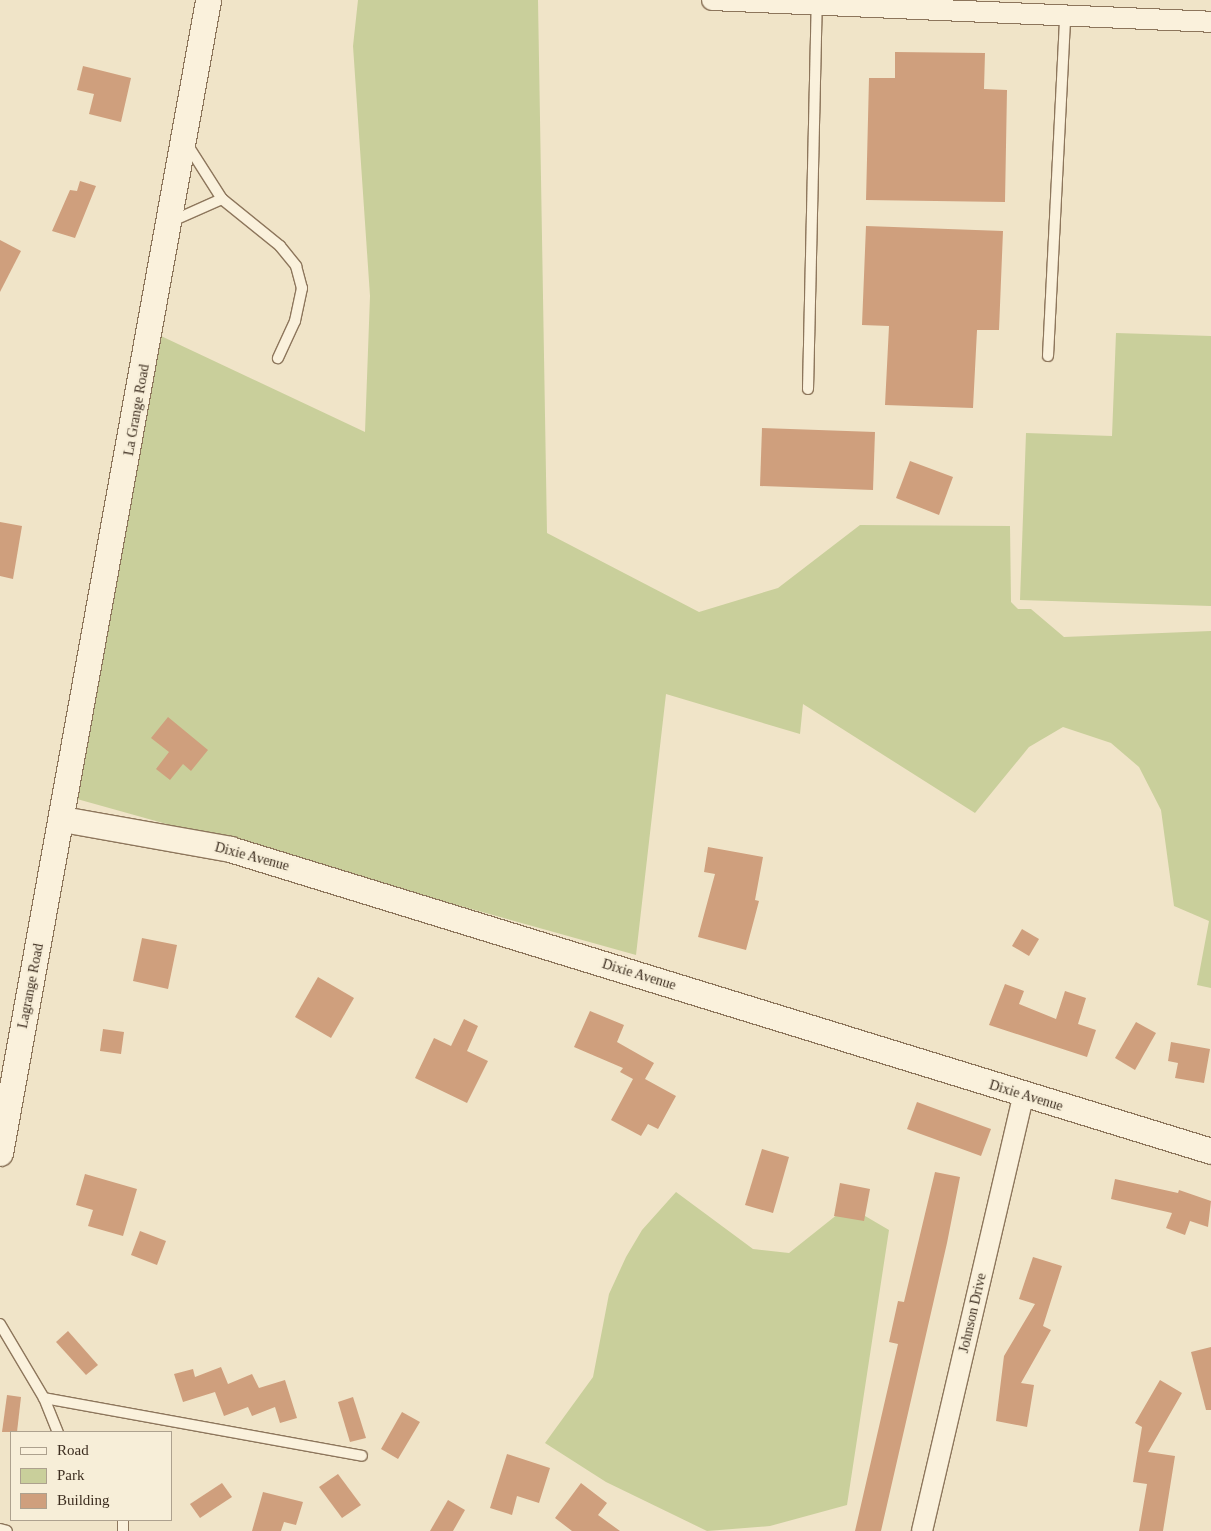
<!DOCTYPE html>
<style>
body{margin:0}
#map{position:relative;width:1211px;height:1531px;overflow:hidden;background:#f0e4c8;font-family:Georgia,serif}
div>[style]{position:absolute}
.green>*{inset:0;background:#c9cf9b}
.building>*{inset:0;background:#cf9f7d}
.roads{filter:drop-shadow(1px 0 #8d765c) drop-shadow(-1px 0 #8d765c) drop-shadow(0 1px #8d765c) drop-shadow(0 -1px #8d765c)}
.service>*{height:10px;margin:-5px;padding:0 5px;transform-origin:5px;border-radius:5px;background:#faf1dc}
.minor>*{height:20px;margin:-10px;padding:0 10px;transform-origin:10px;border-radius:10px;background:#faf1dc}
.tertiary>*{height:25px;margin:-12.5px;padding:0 12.5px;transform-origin:12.5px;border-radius:12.5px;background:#faf1dc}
span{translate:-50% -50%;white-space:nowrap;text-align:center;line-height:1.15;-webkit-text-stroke:4px #f7eed8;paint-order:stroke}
.street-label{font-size:14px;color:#3d2e20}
.legend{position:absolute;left:10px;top:1431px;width:162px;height:90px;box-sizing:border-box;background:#f7eed8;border:1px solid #ada18e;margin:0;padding:6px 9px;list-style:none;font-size:15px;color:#3d2e20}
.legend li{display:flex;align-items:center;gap:10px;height:25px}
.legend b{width:25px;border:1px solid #ada18e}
</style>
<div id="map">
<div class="green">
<div style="clip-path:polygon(358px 0,538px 0,547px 533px,699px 612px,778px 588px,860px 525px,1010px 526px,1011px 602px,1018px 609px,1031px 609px,1064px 637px,1211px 631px,1211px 988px,1197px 985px,1209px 921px,1174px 906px,1161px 810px,1139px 767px,1111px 743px,1063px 727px,1029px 747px,975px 813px,803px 704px,800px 734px,666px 694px,636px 955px,77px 799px,161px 336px,365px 432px,370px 296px,353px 46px)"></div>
<div style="clip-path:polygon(1116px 333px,1211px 336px,1211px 606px,1020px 600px,1026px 433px,1112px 436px)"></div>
<div style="clip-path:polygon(676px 1192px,753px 1249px,789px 1253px,848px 1206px,889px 1230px,847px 1505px,770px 1526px,707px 1531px,606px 1482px,545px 1443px,593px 1377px,609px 1294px,626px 1257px,642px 1230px)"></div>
</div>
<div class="building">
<div style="clip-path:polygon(895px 52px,985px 53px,984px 89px,1007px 90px,1005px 202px,866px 200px,869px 78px,895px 78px)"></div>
<div style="clip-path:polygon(83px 66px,131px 78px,121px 122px,89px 114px,94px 94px,77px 90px)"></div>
<div style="clip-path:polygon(80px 181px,96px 186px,75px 238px,52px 231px,70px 190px,77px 191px)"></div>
<div style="clip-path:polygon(866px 226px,1003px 231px,999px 330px,977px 330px,973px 408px,885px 405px,889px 326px,862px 325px)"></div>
<div style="clip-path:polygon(0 240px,21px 251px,0 292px)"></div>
<div style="clip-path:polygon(762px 428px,875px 432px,873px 490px,760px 486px)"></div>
<div style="clip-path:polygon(910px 461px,953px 477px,939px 515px,896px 498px)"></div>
<div style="clip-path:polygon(0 522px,22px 526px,13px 579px,0 576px)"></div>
<div style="clip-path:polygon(168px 717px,208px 750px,191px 771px,183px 764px,170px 780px,156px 769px,169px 752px,151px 738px)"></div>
<div style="clip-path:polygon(708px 847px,763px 857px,755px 900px,759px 901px,746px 950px,698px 937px,715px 874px,704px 872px)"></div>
<div style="clip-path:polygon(1022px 929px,1039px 939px,1029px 956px,1012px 946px)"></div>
<div style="clip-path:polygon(142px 938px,177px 945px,168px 989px,133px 981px)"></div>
<div style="clip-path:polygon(318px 977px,354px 998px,331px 1038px,295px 1017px)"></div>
<div style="clip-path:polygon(1005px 984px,1024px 991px,1019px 1004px,1056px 1019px,1065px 991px,1086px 998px,1078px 1024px,1096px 1030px,1087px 1057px,989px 1025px)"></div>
<div style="clip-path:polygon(590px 1011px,624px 1025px,617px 1042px,654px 1063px,645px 1079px,676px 1096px,658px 1129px,648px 1124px,641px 1136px,611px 1120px,633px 1079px,620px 1072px,623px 1068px,574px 1047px)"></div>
<div style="clip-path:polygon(464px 1019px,478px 1026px,467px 1051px,488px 1061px,467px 1103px,415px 1078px,434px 1038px,451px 1046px)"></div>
<div style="clip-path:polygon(1136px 1022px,1156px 1033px,1135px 1070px,1115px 1058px)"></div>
<div style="clip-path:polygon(103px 1029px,124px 1032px,121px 1054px,100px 1051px)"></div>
<div style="clip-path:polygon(1171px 1042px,1210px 1049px,1204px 1083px,1175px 1078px,1178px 1063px,1168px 1061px)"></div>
<div style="clip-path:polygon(917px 1102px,991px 1129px,981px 1156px,907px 1129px)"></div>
<div style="clip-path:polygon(762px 1149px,789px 1157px,773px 1213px,745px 1205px)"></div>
<div style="clip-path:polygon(935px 1172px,960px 1177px,947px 1243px,881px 1531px,855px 1531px,898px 1344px,889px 1342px,898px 1301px,904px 1302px)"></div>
<div style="clip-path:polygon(85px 1174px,137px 1189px,123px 1236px,88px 1226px,93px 1210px,76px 1205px)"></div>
<div style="clip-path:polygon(1115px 1179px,1178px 1193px,1179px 1190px,1211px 1201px,1208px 1227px,1190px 1221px,1185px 1235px,1166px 1228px,1172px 1213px,1111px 1199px)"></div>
<div style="clip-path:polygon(840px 1183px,870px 1189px,864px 1221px,834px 1216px)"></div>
<div style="clip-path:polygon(140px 1231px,166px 1241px,157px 1265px,131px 1255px)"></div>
<div style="clip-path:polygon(1033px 1257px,1062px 1266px,1043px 1326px,1051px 1330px,1021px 1383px,1034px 1385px,1027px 1427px,996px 1421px,1004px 1356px,1035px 1304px,1019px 1299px)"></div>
<div style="clip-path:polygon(68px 1331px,98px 1365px,86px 1375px,56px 1342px)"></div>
<div style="clip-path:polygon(1211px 1347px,1211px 1410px,1206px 1410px,1191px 1352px)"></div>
<div style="clip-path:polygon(221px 1367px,228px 1384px,252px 1374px,259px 1388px,285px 1380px,297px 1418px,280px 1423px,275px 1407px,252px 1416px,248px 1407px,224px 1416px,215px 1392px,183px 1402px,174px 1374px,193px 1369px,195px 1377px)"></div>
<div style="clip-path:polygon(1160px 1380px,1182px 1393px,1148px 1452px,1175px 1456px,1163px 1531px,1139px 1531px,1147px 1484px,1133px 1482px,1142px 1427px,1135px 1423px)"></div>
<div style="clip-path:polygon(7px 1395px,21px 1397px,17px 1432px,2px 1432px)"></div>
<div style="clip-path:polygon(353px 1397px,366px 1438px,350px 1442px,338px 1402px)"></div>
<div style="clip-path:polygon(402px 1412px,420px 1422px,398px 1459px,381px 1449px)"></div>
<div style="clip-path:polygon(507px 1454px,550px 1468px,539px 1503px,517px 1496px,512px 1515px,490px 1508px)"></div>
<div style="clip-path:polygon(338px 1474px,361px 1505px,342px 1518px,319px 1487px)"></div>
<div style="clip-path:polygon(222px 1483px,232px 1497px,200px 1518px,190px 1504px)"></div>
<div style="clip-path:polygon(581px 1483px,607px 1503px,598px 1515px,620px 1531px,572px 1531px,555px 1518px)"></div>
<div style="clip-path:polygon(263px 1492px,303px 1502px,296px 1525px,284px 1522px,281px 1531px,252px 1531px)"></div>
<div style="clip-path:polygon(448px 1500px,465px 1510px,453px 1531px,430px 1531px)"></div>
</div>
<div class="roads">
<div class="service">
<div style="left:222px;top:199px;width:75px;rotate:39deg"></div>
<div style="left:280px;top:246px;width:26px;rotate:51deg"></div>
<div style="left:296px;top:266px;width:23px;rotate:75deg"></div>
<div style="left:302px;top:288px;width:34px;rotate:102deg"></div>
<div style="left:295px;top:321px;width:41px;rotate:114.7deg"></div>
<div style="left:170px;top:222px;width:57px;rotate:-23.9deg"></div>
<div style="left:222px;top:199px;width:65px;rotate:-122.5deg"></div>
<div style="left:1048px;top:356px;width:341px;rotate:-87.1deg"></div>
<div style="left:808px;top:389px;width:385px;rotate:-88.7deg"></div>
<div style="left:0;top:1324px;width:86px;rotate:59.3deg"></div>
<div style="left:44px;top:1398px;width:37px;rotate:68deg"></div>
<div style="left:44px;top:1398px;width:323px;rotate:10.3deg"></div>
<div style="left:123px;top:1520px;width:11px;rotate:90deg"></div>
<div style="left:0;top:1529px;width:7px;rotate:16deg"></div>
</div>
<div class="minor">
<div style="left:712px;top:0;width:499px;rotate:2.5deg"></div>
<div style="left:922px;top:1531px;width:447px;rotate:-76.9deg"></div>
</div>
<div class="tertiary">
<div style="left:62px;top:819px;width:171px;rotate:10.1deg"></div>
<div style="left:230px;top:849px;width:1026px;rotate:17.11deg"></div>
<div style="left:0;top:1153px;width:1172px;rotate:-79.77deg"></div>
</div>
</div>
<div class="street-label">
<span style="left:137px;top:410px;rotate:-80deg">La Grange Road</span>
<span style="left:252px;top:857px;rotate:15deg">Dixie Avenue</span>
<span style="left:639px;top:975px;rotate:17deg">Dixie Avenue</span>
<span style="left:31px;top:986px;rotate:-79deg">Lagrange Road</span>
<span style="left:1026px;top:1096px;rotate:17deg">Dixie Avenue</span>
<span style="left:973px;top:1313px;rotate:-77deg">Johnson Drive</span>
</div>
<ul class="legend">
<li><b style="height:6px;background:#faf1dc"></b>Road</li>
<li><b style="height:14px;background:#c9cf9b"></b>Park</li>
<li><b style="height:14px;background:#cf9f7d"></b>Building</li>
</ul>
</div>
